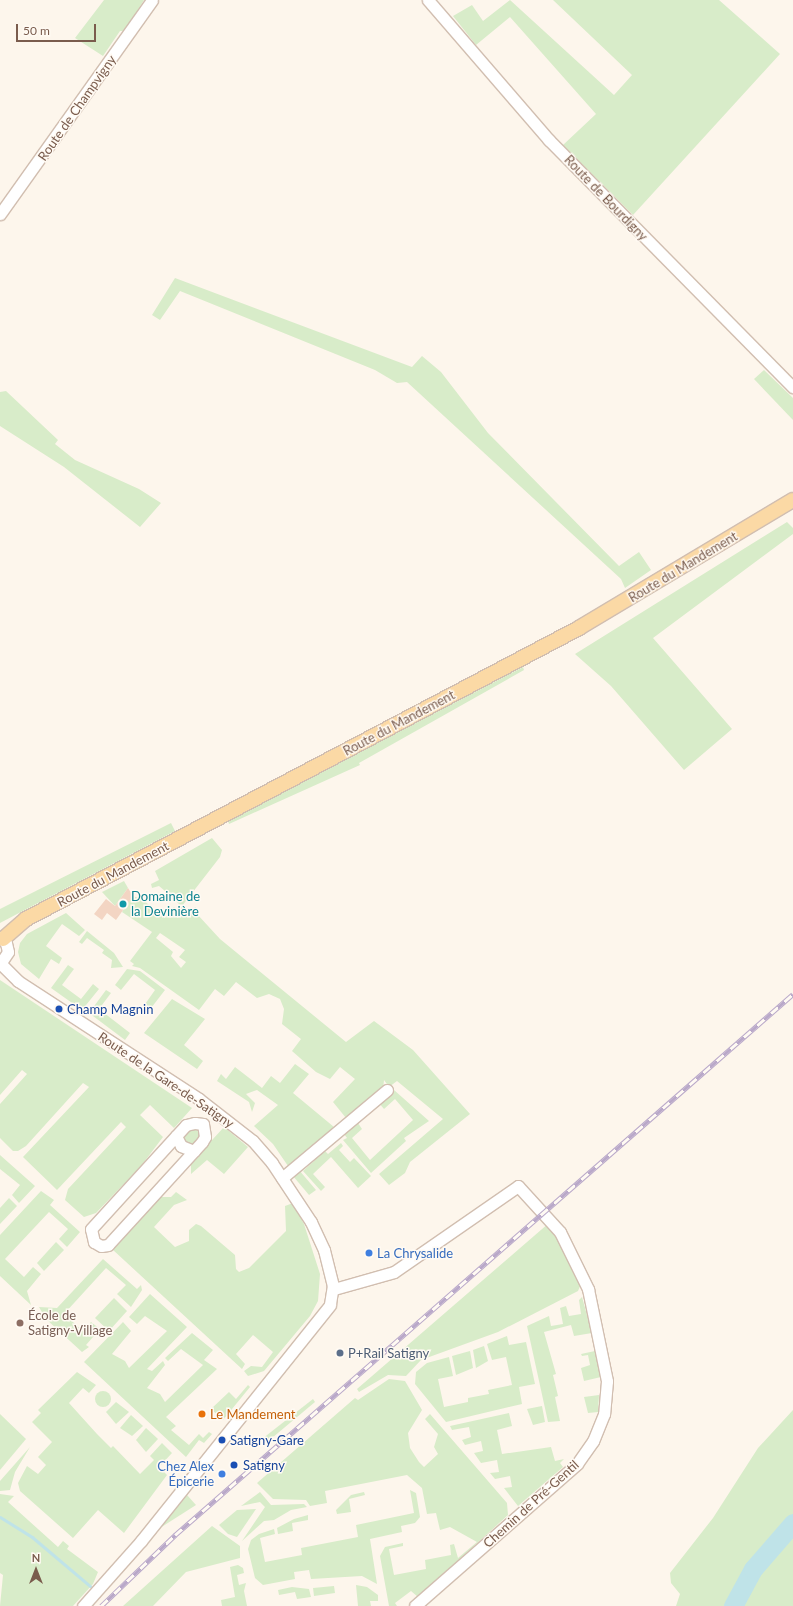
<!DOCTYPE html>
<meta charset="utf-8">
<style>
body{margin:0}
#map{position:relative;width:793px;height:1606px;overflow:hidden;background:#fdf6ec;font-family:Lato,sans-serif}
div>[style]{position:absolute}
.green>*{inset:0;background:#d8ecc9}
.round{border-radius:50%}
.stream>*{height:3px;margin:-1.5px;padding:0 1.5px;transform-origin:1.5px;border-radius:1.5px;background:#bfe3e8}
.river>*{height:19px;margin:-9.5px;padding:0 9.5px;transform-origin:9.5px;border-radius:9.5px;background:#bfe3e8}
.building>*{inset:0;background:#f3d5c3}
.roads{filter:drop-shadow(1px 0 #d1beb0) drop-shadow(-1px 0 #d1beb0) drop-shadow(0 1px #d1beb0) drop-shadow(0 -1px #d1beb0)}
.minor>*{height:11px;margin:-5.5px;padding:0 5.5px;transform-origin:5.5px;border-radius:5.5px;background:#fff}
.major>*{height:14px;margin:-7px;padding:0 7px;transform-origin:7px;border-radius:7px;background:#fbd9a5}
.rail>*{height:4.5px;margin-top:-2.25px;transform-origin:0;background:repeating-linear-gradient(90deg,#fffaf3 0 9px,#b9a8c9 0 18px);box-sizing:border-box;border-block:1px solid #b9a8c9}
.dots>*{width:11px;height:11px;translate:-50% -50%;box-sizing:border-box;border:2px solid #fffaf3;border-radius:50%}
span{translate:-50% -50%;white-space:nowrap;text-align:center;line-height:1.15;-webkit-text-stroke:3px #fffaf3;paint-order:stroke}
.street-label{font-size:13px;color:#7a5c4d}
.culture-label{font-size:13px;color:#0d838f}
.left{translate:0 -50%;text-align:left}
.transit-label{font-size:13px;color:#164399}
.shop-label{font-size:13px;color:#366cbe}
.right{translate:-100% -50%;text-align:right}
.education-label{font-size:13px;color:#785e54}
.service-label{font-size:13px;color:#4e5e75}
.food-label{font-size:13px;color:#c56008}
.north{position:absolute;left:16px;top:1550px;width:40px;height:40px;-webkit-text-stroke:3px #fffaf3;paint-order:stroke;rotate:0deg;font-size:11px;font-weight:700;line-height:16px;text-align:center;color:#7a5c4d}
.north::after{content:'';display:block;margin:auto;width:14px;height:18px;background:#7a5c4d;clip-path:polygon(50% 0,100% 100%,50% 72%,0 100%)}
.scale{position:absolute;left:16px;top:24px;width:80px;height:18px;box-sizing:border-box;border:2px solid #7a5c4d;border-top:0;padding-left:5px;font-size:12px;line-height:14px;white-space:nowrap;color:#7a5c4d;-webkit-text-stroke:3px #fffaf3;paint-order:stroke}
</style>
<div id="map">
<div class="green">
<div style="clip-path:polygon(104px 0,144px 0,125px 31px,120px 31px,103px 56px,75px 38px)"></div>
<div style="clip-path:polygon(510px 0,614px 95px,632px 75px,553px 0,719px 0,780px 54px,633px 215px,563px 145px,596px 114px,510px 17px,476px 45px,453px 16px,472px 5px,483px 21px)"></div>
<div style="clip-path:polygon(175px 278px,412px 367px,422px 356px,441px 372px,488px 433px,619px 566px,639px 552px,651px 570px,625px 588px,621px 579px,407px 382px,397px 383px,375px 370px,180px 291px,160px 320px,152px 315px)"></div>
<div style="clip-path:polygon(764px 370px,793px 398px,793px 420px,754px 379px)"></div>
<div style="clip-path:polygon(6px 391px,58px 440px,55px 444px,75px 460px,139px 489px,161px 503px,140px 527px,64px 467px,0 426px,0 392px)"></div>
<div style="clip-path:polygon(787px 522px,793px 528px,793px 534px,653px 638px,732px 729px,684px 770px,611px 686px,575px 654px)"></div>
<div style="clip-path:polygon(523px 667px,524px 670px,359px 763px,360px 765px,229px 824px,228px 821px)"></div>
<div style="clip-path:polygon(171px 823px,175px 831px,0 923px,0 909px)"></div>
<div style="clip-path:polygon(evenodd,212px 838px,222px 850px,220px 857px,182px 906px,188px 911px,196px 907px,197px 914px,220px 939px,346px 1042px,374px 1021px,413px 1050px,470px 1114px,410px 1162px,405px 1173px,389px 1185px,379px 1174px,443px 1119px,397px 1081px,389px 1087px,384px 1080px,383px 1090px,346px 1118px,333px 1102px,355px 1079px,340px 1067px,330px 1079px,316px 1072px,292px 1051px,301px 1039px,282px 1024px,284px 1009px,280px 999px,269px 994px,257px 998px,236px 982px,224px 996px,215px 989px,199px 1010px,140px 968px,132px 966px,134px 964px,130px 961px,152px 932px,122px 912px,129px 901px,133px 896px,143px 900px,165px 918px,174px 907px,178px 910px,181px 906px,171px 896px,159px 886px,152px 888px,151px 884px,159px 880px,155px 871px,212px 838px,160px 933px,185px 950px,179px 957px,186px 962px,181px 968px,171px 956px,173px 952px,156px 938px,160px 933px)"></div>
<div style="clip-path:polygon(124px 881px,128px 888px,115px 906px,102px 892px)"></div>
<div style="clip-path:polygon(66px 913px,85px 930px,79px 936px,62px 924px,46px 946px,62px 958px,59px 964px,51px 959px,39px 979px,21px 964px,18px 952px,20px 943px,27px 934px)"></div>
<div style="clip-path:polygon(87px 931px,114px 953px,123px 967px,111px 968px,112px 960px,102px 953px,104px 950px,87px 938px,82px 944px,79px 942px)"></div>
<div style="clip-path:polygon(68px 965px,74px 969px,62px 985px,81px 999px,93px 984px,99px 989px,82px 1010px,51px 988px)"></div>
<div style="clip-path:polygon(127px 969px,140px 971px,165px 990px,148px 1012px,143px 1007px,155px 990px,134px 974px,121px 990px,115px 985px)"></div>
<div style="clip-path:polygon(0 980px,192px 1108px,174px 1128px,150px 1105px,140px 1115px,163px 1137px,141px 1166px,96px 1213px,84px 1217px,65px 1200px,68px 1189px,126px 1127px,121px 1122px,57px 1190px,23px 1157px,89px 1087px,83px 1083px,26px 1146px,18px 1151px,13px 1151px,0 1138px,0 1104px,27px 1074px,22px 1070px,0 1095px)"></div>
<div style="clip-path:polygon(106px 990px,111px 993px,99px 1009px,130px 1033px,125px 1040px,89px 1013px)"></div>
<div style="clip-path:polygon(172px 999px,205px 1019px,184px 1045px,203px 1061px,197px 1069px,144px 1033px)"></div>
<div style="clip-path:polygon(295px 1064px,309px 1074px,293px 1093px,334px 1127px,334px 1131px,312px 1150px,288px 1166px,273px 1144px,254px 1126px,278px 1105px,257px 1090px,246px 1094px,255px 1103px,252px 1112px,249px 1102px,217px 1081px,221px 1074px,226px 1079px,235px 1067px,262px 1088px,271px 1076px,280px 1083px)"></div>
<div style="clip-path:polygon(394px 1090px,429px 1121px,404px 1138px,406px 1141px,371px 1173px,343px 1140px,347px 1138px,344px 1134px,358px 1123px,362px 1129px,352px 1138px,370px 1160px,413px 1120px,395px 1099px,384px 1109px,379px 1103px)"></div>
<div style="clip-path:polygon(224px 1127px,248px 1147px,224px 1174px,207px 1160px,191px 1174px,191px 1163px)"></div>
<div class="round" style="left:182px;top:1128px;width:18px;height:18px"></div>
<div style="clip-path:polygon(341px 1143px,343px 1146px,339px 1150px,350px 1162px,354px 1158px,371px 1176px,358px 1188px,331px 1157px,313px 1174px,325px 1187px,321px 1191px,303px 1171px,325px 1151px,328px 1154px)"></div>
<div style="clip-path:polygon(0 1155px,35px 1186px,19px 1203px,12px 1195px,20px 1185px,0 1169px)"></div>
<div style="clip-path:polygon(299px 1170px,316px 1190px,309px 1195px,293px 1176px)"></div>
<div style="clip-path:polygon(41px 1191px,54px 1200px,50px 1205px,80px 1232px,67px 1247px,59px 1239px,68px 1229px,49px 1212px,5px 1259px,24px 1277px,33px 1267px,41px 1274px,27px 1291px,31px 1305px,0 1276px,0 1235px)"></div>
<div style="clip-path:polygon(176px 1192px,187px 1200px,174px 1205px,154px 1227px,175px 1247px,189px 1241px,189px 1230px,196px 1224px,201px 1226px,235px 1255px,236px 1269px,239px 1272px,249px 1268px,286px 1231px,285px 1206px,293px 1203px,304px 1224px,320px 1274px,318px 1301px,310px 1316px,264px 1371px,248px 1376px,244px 1371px,251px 1366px,262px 1367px,273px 1352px,253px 1335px,236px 1354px,245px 1364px,242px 1369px,112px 1249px,160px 1197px,171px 1197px)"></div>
<div style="clip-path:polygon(9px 1198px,17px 1206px,0 1224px,0 1208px)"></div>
<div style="clip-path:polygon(549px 1223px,581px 1284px,578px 1291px,498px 1332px,421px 1360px,406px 1376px,388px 1375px,359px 1392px,357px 1389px)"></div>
<div style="clip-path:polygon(56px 1242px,64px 1250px,44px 1271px,37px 1263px)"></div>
<div style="clip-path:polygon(103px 1259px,137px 1289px,141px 1285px,142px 1290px,131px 1307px,117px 1294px,126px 1285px,106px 1268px,64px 1314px,83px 1331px,91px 1322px,100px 1329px,86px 1345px,89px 1347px,82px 1352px,46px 1319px,39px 1307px,57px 1308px)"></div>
<div style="clip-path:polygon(150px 1294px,187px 1327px,147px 1369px,152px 1371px,163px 1361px,165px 1365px,147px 1388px,160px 1394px,165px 1402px,203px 1365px,181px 1349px,168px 1361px,165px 1358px,192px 1333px,213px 1350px,204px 1360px,217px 1369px,166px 1417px,176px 1426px,171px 1430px,189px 1445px,199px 1434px,203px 1438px,209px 1432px,212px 1434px,204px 1443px,199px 1440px,186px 1457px,84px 1362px,123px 1322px,131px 1331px,112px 1354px,125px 1361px,129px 1368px,167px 1331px,145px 1316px,137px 1324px,129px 1317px)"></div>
<div style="clip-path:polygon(582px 1297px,592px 1333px,574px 1336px,571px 1325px,544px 1332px,556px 1374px,553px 1375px,558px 1396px,555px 1397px,560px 1421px,548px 1422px,527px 1326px,549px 1316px,551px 1326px,563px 1324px,560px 1308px,566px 1306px,569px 1316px,581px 1314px,579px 1300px)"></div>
<div style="clip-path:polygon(114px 1298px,127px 1311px,109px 1331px,95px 1318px)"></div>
<div style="clip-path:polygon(507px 1336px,509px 1345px,526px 1342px,535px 1384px,519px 1387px,522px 1404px,446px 1422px,415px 1384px,416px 1372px,427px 1363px,449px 1357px,453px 1376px,438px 1379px,444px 1407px,468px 1402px,468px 1398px,489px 1394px,488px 1390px,512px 1385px,506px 1357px,492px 1360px,487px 1344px)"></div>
<div style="clip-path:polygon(484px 1346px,488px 1361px,476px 1368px,473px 1350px)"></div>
<div style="clip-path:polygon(470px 1351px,473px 1368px,456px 1375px,452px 1356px)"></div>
<div style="clip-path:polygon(595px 1351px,601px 1377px,584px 1381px,581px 1368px,590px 1365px,588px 1355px,582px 1356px,581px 1354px)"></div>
<div style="clip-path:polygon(77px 1372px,96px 1385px,89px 1393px,83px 1388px,69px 1403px,97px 1434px,111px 1448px,113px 1446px,140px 1474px,154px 1460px,150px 1456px,162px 1443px,172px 1453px,159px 1467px,167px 1475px,124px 1533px,98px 1510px,73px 1538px,20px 1491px,18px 1483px,27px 1466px,38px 1474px,46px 1465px,38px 1457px,52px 1442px,32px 1422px,41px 1413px,38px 1410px)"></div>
<div style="clip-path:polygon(389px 1379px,405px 1381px,422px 1410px,408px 1433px,410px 1448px,419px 1462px,424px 1467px,438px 1454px,434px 1447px,438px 1434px,425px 1419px,430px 1414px,507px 1503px,508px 1515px,418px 1597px,411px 1591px,395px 1603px,397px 1606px,389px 1606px,380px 1556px,385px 1547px,403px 1543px,403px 1546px,389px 1549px,394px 1575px,426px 1569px,425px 1560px,451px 1555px,450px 1545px,454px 1544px,458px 1558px,477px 1542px,450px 1527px,440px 1530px,436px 1513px,427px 1514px,422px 1488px,407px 1475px,325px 1491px,327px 1503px,310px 1506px,306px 1500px,273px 1499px,257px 1483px,355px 1398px,358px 1400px)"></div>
<div style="clip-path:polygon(248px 1385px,250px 1387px,223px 1420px,211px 1409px,229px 1392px,236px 1399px)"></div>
<div class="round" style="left:95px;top:1391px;width:16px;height:16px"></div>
<div style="clip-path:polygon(599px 1395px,598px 1412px,588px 1413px,584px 1397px)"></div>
<div style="clip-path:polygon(313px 1399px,315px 1402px,266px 1443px,262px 1439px)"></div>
<div style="clip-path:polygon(116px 1402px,129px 1412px,116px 1424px,106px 1412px)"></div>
<div style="clip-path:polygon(542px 1406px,545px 1422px,533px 1425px,527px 1409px)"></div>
<div style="clip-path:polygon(793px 1410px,793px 1606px,676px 1606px,680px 1594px,671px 1583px,670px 1573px,713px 1518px,758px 1448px)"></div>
<div style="clip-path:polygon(509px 1413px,512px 1426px,497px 1430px,502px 1454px,551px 1447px,555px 1461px,564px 1459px,560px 1463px,563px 1467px,518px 1506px,504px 1488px,512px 1487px,510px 1476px,495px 1479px,490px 1473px,499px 1472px,497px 1460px,481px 1463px,474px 1453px,483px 1451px,481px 1441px,465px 1445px,462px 1440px,471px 1437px,469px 1427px,452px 1430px,450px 1426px)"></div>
<div style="clip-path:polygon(0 1414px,26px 1439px,0 1470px)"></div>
<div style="clip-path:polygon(131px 1415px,143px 1426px,132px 1436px,120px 1428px)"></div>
<div style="clip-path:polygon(146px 1428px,158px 1439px,146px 1452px,136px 1440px)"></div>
<div style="clip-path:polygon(30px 1447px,15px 1472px,10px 1490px,0 1491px,0 1481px)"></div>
<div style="clip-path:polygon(410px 1490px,416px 1493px,420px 1517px,415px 1523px,401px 1526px,402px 1532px,370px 1539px,377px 1584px,362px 1576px,311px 1579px,309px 1570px,294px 1572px,295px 1579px,263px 1585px,255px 1578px,248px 1549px,251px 1540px,259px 1534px,274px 1529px,275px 1534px,260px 1538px,265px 1562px,302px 1555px,301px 1548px,358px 1537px,356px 1525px,414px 1513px)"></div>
<div style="clip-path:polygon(260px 1492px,271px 1505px,304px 1504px,307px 1507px,291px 1510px,274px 1520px,264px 1521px,242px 1541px,265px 1507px,260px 1502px,241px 1506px)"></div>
<div style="clip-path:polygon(364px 1492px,365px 1495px,349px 1499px,351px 1512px,337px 1514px,336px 1510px,351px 1495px)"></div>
<div style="clip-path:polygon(0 1494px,14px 1496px,8px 1502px,58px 1547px,63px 1541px,69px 1546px,67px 1549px,98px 1572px,93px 1584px,73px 1606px,0 1606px,3px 1575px,0 1573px)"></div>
<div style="clip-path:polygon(187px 1495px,196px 1505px,160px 1528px)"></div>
<div style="clip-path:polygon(256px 1509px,237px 1537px,228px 1534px,219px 1525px,237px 1510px)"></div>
<div style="clip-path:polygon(308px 1515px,308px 1520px,292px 1523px,293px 1531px,278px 1534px,277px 1528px,294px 1519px)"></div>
<div style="clip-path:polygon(212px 1526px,240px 1546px,240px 1558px,186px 1572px,153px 1606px,123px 1606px)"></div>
<div style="clip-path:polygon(238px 1565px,243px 1568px,244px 1573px,237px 1575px,239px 1585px,246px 1583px,244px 1591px,247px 1606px,222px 1606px,221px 1600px,235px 1597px,230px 1567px)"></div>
<div style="clip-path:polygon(356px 1585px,367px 1587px,378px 1595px,378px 1601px,370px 1601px,371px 1606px,358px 1606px)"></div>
<div style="clip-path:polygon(334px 1586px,335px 1593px,314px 1596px,313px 1588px)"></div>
<div style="clip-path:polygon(292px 1587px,309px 1589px,311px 1597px,297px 1599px,295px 1592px,279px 1595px,278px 1590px)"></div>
</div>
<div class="stream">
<div style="left:0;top:1517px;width:38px;rotate:32deg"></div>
<div style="left:32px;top:1537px;width:76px;rotate:40.2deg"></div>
</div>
<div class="river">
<div style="left:733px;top:1606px;width:42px;rotate:-61.6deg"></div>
<div style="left:753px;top:1569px;width:61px;rotate:-49deg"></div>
</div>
<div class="building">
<div style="clip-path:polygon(128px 888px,133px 896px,116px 920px,107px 913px,102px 920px,94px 914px,106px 899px,115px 906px)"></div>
</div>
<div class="roads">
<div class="minor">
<div style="left:428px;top:0;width:185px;rotate:49.2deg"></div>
<div style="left:549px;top:140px;width:347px;rotate:45.4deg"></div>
<div style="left:0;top:214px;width:262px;rotate:-54.6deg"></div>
<div style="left:0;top:937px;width:8px;rotate:45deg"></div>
<div style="left:6px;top:943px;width:9px;rotate:77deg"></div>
<div style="left:8px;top:952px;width:14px;rotate:124deg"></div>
<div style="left:1px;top:964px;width:24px;rotate:45deg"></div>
<div style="left:18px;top:981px;width:216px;rotate:33.1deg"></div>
<div style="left:199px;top:1099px;width:68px;rotate:37.9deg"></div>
<div style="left:253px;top:1141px;width:29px;rotate:49deg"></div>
<div style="left:272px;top:1163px;width:71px;rotate:56.5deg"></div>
<div style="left:311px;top:1222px;width:31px;rotate:65deg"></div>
<div style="left:324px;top:1250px;width:36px;rotate:76deg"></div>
<div style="left:333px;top:1285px;width:20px;rotate:99deg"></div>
<div style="left:330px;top:1305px;width:302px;rotate:128.7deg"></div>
<div style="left:141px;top:1541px;width:87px;rotate:131.7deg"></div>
<div style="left:195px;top:1123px;width:8px;rotate:7deg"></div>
<div style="left:203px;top:1124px;width:13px;rotate:81deg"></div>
<div style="left:205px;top:1137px;width:6px;rotate:121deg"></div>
<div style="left:202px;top:1142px;width:139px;rotate:132.4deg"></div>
<div style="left:108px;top:1245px;width:7px;rotate:172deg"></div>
<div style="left:101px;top:1246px;width:8px;rotate:-150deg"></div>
<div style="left:94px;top:1242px;width:13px;rotate:-103deg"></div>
<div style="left:91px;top:1229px;width:141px;rotate:-47.6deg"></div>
<div style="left:186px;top:1125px;width:9px;rotate:-13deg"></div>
<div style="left:176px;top:1136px;width:11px;rotate:63deg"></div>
<div style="left:181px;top:1146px;width:14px;rotate:21deg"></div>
<div style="left:282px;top:1178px;width:137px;rotate:-40deg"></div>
<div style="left:334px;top:1289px;width:62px;rotate:-15.8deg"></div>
<div style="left:394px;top:1272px;width:151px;rotate:-34.7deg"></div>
<div style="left:518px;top:1186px;width:62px;rotate:47.6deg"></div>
<div style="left:560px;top:1232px;width:64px;rotate:63.8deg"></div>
<div style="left:588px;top:1289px;width:94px;rotate:78.3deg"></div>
<div style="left:607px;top:1381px;width:33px;rotate:95deg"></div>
<div style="left:604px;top:1414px;width:29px;rotate:112deg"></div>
<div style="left:593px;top:1441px;width:28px;rotate:125deg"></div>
<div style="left:577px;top:1464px;width:215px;rotate:138.8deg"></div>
</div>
<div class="major">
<div style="left:3px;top:939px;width:30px;rotate:-41deg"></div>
<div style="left:26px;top:919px;width:625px;rotate:-27.75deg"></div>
<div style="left:579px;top:628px;width:249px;rotate:-30.9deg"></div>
</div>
</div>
<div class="rail">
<div style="left:101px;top:1606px;width:103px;rotate:-43.8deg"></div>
<div style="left:175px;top:1535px;width:821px;rotate:-41.2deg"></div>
</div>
<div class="dots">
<div style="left:123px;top:904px;background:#0f9aa8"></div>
<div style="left:59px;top:1009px;background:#1a4fb4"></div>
<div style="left:369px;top:1253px;background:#3f7fe0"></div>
<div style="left:20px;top:1323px;background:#8d6e63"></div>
<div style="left:340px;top:1353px;background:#5c6f8a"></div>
<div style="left:202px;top:1414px;background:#e8710a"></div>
<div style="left:222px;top:1440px;background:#1a4fb4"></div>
<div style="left:234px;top:1465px;background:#1a4fb4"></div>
<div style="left:222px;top:1474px;background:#3f7fe0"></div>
</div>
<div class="street-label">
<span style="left:77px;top:108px;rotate:-55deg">Route de Champvigny</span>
<span style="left:606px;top:198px;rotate:46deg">Route de Bourdigny</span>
<span style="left:683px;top:567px;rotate:-31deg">Route du Mandement</span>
<span style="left:399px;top:723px;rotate:-28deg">Route du Mandement</span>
<span style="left:113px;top:874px;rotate:-28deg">Route du Mandement</span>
<span style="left:166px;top:1080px;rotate:34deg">Route de la Gare-de-Satigny</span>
<span style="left:531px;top:1504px;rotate:-42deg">Chemin de Pré-Gentil</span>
</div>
<div class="culture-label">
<span class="left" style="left:131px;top:904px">Domaine de<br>la Devinière</span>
</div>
<div class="transit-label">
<span class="left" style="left:67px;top:1009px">Champ Magnin</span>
<span class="left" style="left:230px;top:1440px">Satigny-Gare</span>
<span class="left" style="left:243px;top:1465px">Satigny</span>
</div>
<div class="shop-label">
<span class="left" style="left:377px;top:1253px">La Chrysalide</span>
<span class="right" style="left:214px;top:1474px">Chez Alex<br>Épicerie</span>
</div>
<div class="education-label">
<span class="left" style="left:28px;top:1323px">École de<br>Satigny-Village</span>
</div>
<div class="service-label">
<span class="left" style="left:348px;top:1353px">P+Rail Satigny</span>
</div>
<div class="food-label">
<span class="left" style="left:210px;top:1414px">Le Mandement</span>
</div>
<div class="north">N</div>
<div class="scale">50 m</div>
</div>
